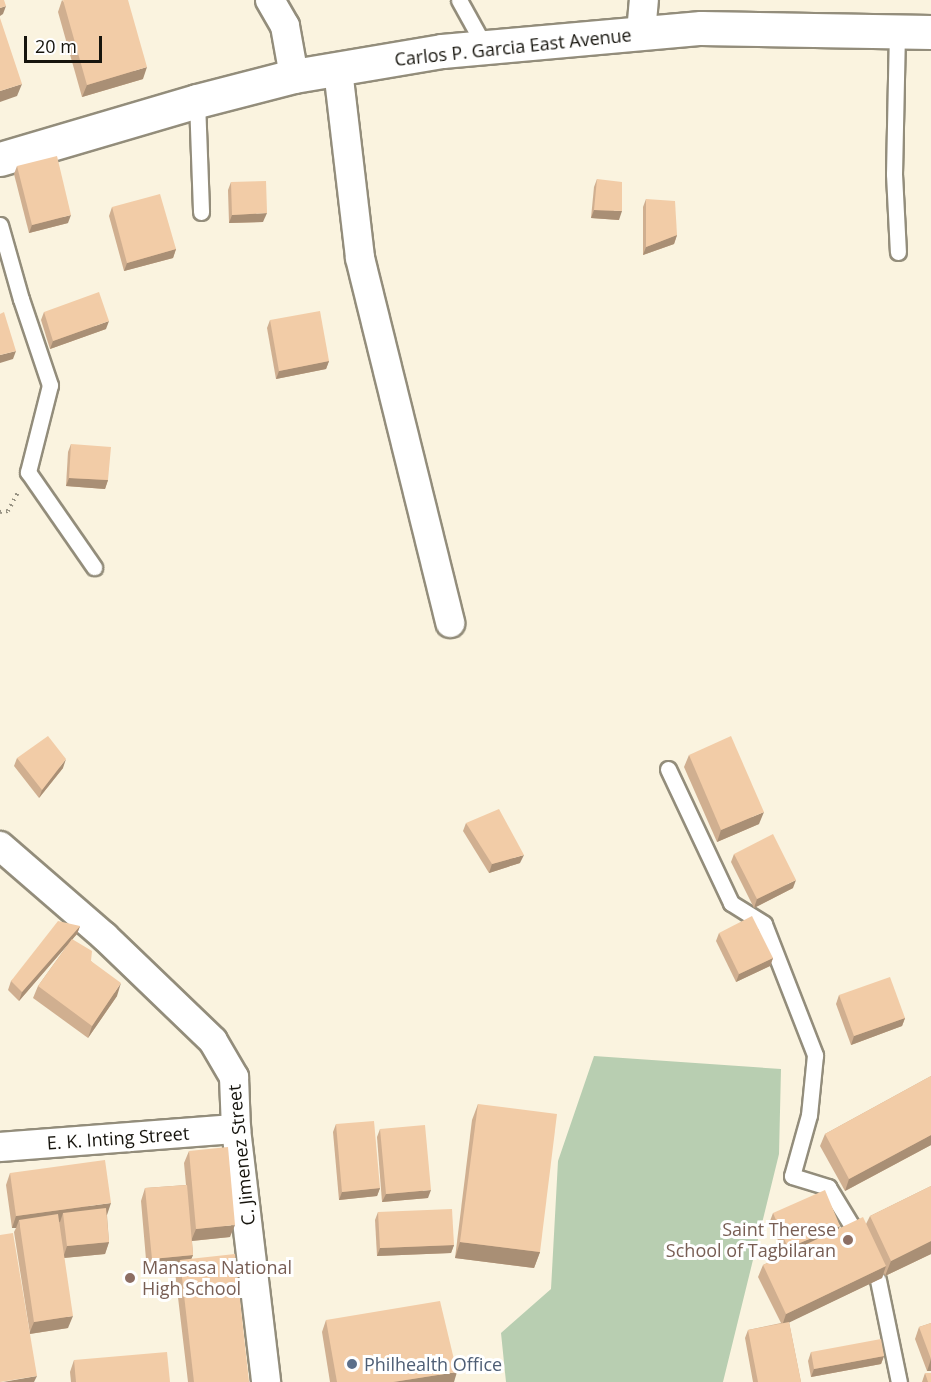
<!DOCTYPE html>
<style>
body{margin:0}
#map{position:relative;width:931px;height:1382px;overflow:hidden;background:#faf3df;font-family:"Open Sans",sans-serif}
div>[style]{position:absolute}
.green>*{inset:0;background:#b8ceb1}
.path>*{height:4px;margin-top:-2px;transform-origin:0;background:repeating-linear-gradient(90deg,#979283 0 1.5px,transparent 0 6px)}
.roads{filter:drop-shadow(2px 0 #938d7b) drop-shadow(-2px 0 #938d7b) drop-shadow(0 2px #938d7b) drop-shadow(0 -2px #938d7b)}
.service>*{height:15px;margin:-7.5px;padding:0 7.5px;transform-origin:7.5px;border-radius:7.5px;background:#fff}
.minor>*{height:28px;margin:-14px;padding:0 14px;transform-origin:14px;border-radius:14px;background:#fff}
.secondary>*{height:33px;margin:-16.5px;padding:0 16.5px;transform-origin:16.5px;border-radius:16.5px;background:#fff}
.wall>*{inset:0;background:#d0af90}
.shaded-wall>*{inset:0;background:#a98f75}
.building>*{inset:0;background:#f2cca7}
.dots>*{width:16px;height:16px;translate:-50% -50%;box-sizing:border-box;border:3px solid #fff;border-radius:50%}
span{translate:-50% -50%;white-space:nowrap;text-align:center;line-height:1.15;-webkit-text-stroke:6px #fff;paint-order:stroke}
.street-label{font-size:18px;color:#16140d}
.education-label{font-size:18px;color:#785e54}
.right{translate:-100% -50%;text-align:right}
.left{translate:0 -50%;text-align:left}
.service-label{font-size:18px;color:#4e5e75}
.scale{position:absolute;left:24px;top:36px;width:78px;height:27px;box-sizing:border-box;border:3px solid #16140d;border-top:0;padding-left:8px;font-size:18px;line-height:21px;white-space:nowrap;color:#16140d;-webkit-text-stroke:4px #fff;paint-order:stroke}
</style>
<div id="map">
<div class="green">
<div style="clip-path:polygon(594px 1056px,781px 1069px,779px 1154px,723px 1382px,506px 1382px,501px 1333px,551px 1289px,558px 1161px)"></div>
</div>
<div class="path">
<div style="left:0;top:512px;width:8px;rotate:-7deg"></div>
<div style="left:8px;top:511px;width:21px;rotate:-62deg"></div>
</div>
<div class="roads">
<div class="service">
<div style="left:459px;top:0;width:54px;rotate:61deg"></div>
<div style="left:897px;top:31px;width:143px;rotate:91.2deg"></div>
<div style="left:894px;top:174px;width:78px;rotate:87.1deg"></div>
<div style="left:197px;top:101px;width:111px;rotate:87.9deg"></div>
<div style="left:0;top:225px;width:77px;rotate:74.2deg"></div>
<div style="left:21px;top:299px;width:91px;rotate:71.4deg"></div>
<div style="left:50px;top:385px;width:90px;rotate:104.2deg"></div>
<div style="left:28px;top:472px;width:116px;rotate:55.2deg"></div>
<div style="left:668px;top:769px;width:148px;rotate:64.8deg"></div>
<div style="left:731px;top:903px;width:39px;rotate:32deg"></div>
<div style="left:764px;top:924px;width:141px;rotate:68.7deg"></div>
<div style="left:815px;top:1055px;width:60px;rotate:95.7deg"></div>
<div style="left:809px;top:1115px;width:63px;rotate:105.6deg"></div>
<div style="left:792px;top:1176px;width:38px;rotate:17deg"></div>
<div style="left:828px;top:1187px;width:52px;rotate:58.5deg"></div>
<div style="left:878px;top:1280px;width:104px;rotate:78.4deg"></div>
</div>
<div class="minor">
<div style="left:270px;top:0;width:30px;rotate:60deg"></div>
<div style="left:285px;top:26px;width:51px;rotate:79.8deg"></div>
<div style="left:641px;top:33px;width:33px;rotate:-85deg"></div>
<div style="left:338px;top:70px;width:189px;rotate:83.3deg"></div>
<div style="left:360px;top:258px;width:376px;rotate:76.1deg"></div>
<div style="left:0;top:846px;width:138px;rotate:40.9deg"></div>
<div style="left:104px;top:936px;width:151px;rotate:43.9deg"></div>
<div style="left:213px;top:1041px;width:42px;rotate:59.7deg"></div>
<div style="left:234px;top:1077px;width:52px;rotate:87.8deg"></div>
<div style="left:236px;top:1129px;width:255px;rotate:83.2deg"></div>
<div style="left:0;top:1147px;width:237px;rotate:-4.4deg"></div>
</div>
<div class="secondary">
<div style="left:0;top:159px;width:205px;rotate:-16.4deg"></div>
<div style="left:197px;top:101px;width:100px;rotate:-14.5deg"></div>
<div style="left:294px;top:76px;width:150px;rotate:-9.6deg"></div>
<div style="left:442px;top:51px;width:260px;rotate:-5.1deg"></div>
<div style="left:701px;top:28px;width:230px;rotate:1deg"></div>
</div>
</div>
<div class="wall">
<div style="clip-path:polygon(62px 0,143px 79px,82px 97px,58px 12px)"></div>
<div style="clip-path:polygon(17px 166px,68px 223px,29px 233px,14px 174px)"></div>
<div style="clip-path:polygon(597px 179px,619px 220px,591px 218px,594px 187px)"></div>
<div style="clip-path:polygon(231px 182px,263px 222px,229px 223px,228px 190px)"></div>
<div style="clip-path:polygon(646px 199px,677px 235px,674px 244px,643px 255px,643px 207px)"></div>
<div style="clip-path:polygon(112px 207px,176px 249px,173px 258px,124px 271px,109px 216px)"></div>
<div style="clip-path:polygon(44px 312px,106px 329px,50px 349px,41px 320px)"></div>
<div style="clip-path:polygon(270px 320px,329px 361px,326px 369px,276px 379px,267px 328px)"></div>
<div style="clip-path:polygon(71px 444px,108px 480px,105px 489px,66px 486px,68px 452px)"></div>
<div style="clip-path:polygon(689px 755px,759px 824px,717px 842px,684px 767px)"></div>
<div style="clip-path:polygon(17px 758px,63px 768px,39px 798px,14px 766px)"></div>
<div style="clip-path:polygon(466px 823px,520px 863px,489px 873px,463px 831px)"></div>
<div style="clip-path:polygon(734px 854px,793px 888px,754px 908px,731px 862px)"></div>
<div style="clip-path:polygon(80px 926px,77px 934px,72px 939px,91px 961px,117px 996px,88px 1038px,33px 998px,38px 986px,69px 943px,19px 1001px,8px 990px,11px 981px)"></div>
<div style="clip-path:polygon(719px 933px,773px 958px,770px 966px,736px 982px,716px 941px)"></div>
<div style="clip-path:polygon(839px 995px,905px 1018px,902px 1026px,851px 1045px,836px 1004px)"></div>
<div style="clip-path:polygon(931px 1076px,931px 1145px,845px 1191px,820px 1146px,825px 1134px)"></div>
<div style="clip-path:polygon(478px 1104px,540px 1252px,534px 1268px,455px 1258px,472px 1120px)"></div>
<div style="clip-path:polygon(336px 1124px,380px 1188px,377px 1196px,339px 1200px,333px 1132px)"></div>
<div style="clip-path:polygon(380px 1129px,428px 1198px,382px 1202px,377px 1137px)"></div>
<div style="clip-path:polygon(189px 1151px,230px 1237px,192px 1241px,193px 1255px,191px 1259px,249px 1382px,188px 1382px,175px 1272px,177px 1268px,147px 1271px,141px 1201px,145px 1188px,186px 1185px,184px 1163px)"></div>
<div style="clip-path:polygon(10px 1173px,107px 1215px,109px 1242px,105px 1254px,64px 1258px,68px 1328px,30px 1334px,14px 1232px,16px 1228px,12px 1228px,6px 1185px)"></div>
<div style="clip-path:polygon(931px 1186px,931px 1254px,885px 1276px,884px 1273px,882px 1278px,789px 1322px,801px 1382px,753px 1382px,745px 1338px,748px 1330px,781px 1323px,758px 1277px,763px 1265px,784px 1255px,770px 1221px,773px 1213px,839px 1229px,866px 1224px,870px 1216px)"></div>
<div style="clip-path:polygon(378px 1212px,454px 1245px,451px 1253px,377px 1256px,375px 1220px)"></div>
<div style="clip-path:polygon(326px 1320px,454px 1382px,330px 1382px,322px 1332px)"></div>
<div style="clip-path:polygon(931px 1323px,931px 1371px,927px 1371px,915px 1339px,919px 1327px)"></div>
<div style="clip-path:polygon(811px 1352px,884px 1356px,881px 1364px,811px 1377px,808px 1361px)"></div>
<div style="clip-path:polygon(74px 1360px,170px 1382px,71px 1382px,70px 1372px)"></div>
<div style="clip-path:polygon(925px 1373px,931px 1382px,922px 1382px)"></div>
</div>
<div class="shaded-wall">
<div style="clip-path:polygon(6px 6px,3px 14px,0 16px,0 8px)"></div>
<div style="clip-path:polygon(147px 67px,143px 79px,82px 97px,87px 85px)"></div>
<div style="clip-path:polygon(22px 84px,17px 96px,0 102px,0 91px)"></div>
<div style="clip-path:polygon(594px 210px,622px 211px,619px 220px,591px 218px)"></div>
<div style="clip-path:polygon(267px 213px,263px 222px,229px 223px,232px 215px)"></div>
<div style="clip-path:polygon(71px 215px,68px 223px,29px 233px,32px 225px)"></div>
<div style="clip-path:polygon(677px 235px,674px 244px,643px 255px,646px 247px)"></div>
<div style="clip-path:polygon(176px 249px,173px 258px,124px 271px,127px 263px)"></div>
<div style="clip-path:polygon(109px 321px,106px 329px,50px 349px,53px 341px)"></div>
<div style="clip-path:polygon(16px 351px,13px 359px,0 363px,0 355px)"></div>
<div style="clip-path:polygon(329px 361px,326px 369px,276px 379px,279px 371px)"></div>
<div style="clip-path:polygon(69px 478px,108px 480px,105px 489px,66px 486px)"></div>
<div style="clip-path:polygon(66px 759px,63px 768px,39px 798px,42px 790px)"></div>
<div style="clip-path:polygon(764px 812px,759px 824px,717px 842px,721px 830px)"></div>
<div style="clip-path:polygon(524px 855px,520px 863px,489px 873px,492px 864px)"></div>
<div style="clip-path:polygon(796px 880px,793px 888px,754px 908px,757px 899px)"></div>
<div style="clip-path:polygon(80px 926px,77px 934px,19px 1001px,22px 992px)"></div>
<div style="clip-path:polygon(773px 958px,770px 966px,736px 982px,739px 974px)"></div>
<div style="clip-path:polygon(121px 983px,117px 996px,88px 1038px,92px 1026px)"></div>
<div style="clip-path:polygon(905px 1018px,902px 1026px,851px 1045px,854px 1036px)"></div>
<div style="clip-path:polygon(931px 1135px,931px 1145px,845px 1191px,849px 1179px)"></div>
<div style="clip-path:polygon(380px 1188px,377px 1196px,339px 1200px,342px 1192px)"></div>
<div style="clip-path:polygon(431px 1190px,428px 1198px,382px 1202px,386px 1194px)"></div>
<div style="clip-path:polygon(111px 1203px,107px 1215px,63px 1213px,60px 1222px,20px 1227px,19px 1220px,16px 1228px,12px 1228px,16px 1216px)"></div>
<div style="clip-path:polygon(235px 1225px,230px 1237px,191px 1241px,196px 1229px)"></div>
<div style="clip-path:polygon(840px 1226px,837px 1234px,785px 1256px,788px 1248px)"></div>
<div style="clip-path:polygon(931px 1241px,931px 1254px,885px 1276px,891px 1261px)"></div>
<div style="clip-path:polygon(109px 1242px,105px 1254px,63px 1258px,67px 1246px)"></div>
<div style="clip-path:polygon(460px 1242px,540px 1252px,534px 1268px,455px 1258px)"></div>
<div style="clip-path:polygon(454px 1245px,451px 1253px,377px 1256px,380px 1248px)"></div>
<div style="clip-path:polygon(193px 1255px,188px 1267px,180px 1260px,177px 1268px,147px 1271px,152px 1259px)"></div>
<div style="clip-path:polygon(886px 1266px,882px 1278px,782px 1326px,786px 1314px)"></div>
<div style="clip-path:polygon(73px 1316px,68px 1328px,29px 1334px,34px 1322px)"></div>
<div style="clip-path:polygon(884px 1356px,881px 1364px,811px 1377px,814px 1369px)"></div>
<div style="clip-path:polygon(931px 1359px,931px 1371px,927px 1371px)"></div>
<div style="clip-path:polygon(457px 1372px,454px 1382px,393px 1382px)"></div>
<div style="clip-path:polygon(37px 1376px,34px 1382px,3px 1382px)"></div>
</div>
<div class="building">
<div style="clip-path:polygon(0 0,4px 0,6px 6px,0 8px)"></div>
<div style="clip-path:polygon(63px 0,128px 0,147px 67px,87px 85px)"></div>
<div style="clip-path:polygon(0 18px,22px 84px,0 91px)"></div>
<div style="clip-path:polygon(57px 156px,71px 215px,32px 225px,17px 166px)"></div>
<div style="clip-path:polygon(597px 179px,622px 182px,622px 211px,594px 210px)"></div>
<div style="clip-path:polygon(266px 181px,267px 213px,232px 215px,231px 182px)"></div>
<div style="clip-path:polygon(160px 194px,176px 249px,127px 263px,112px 207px)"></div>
<div style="clip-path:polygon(646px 199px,675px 201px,677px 235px,646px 247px)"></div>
<div style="clip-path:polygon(99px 292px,109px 321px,53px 341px,44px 312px)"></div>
<div style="clip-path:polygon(320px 311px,329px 361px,279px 371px,270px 320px)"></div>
<div style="clip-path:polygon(4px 312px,16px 351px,0 355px,0 314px)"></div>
<div style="clip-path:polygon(71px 444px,111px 447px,108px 480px,69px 478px)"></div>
<div style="clip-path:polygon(48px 736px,66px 759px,42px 790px,17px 758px)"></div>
<div style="clip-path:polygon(731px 736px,764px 812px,721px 830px,689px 755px)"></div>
<div style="clip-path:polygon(499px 809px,524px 855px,492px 864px,466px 823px)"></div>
<div style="clip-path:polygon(773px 834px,796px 880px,757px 899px,734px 854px)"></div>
<div style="clip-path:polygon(752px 916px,773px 958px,739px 974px,719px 933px)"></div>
<div style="clip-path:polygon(58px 921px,80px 926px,22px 992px,11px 981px)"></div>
<div style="clip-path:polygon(72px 939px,92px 951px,91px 961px,121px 983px,92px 1026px,38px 986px)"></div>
<div style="clip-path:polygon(890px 977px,905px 1018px,854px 1036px,839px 995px)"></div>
<div style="clip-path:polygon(931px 1076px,931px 1135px,849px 1179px,825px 1134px)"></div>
<div style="clip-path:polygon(478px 1104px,557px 1114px,540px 1252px,460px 1242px)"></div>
<div style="clip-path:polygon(374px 1121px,380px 1188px,342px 1192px,336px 1124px)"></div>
<div style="clip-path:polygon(425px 1125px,431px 1190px,386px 1194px,380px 1129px)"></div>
<div style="clip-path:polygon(228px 1147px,235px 1225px,196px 1229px,189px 1151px)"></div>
<div style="clip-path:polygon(105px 1160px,111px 1203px,16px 1216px,10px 1173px)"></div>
<div style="clip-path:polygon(187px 1185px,193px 1255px,152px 1259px,145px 1188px)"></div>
<div style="clip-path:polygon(931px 1186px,931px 1241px,891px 1261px,870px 1216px)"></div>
<div style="clip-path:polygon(825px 1190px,840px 1226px,788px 1248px,773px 1213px)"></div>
<div style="clip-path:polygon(106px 1208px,109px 1242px,67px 1246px,63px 1213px)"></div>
<div style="clip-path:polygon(452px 1209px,454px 1245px,380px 1248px,378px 1212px)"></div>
<div style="clip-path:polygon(58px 1214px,73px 1316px,34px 1322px,19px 1220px)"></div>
<div style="clip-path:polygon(863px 1217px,886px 1266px,786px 1314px,763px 1265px)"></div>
<div style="clip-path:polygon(13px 1233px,37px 1376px,0 1382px,0 1235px)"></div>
<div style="clip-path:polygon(235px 1254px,249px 1382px,194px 1382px,180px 1260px)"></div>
<div style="clip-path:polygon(440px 1301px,457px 1372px,393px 1382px,337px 1382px,326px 1320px)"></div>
<div style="clip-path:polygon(789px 1322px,801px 1382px,758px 1382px,748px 1330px)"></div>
<div style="clip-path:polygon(931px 1323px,931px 1359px,919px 1327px)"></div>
<div style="clip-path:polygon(881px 1339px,884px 1356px,814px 1369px,811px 1352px)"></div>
<div style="clip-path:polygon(167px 1352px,170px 1382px,76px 1382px,74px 1360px)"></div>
<div style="clip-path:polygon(925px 1373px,931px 1373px,931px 1382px,928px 1382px)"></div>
</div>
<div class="dots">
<div style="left:848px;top:1240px;background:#8d6e63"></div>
<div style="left:130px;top:1278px;background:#8d6e63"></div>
<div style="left:352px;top:1364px;background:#5c6f8a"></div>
</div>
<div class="street-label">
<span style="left:513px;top:47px;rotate:-6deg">Carlos P. Garcia East Avenue</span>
<span style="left:118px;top:1138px;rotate:-4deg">E. K. Inting Street</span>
<span style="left:241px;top:1155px;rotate:-96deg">C. Jimenez Street</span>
</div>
<div class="education-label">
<span class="right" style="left:836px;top:1240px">Saint Therese<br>School of Tagbilaran</span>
<span class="left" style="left:142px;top:1278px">Mansasa National<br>High School</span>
</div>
<div class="service-label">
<span class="left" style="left:364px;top:1364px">Philhealth Office</span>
</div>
<div class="scale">20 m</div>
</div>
